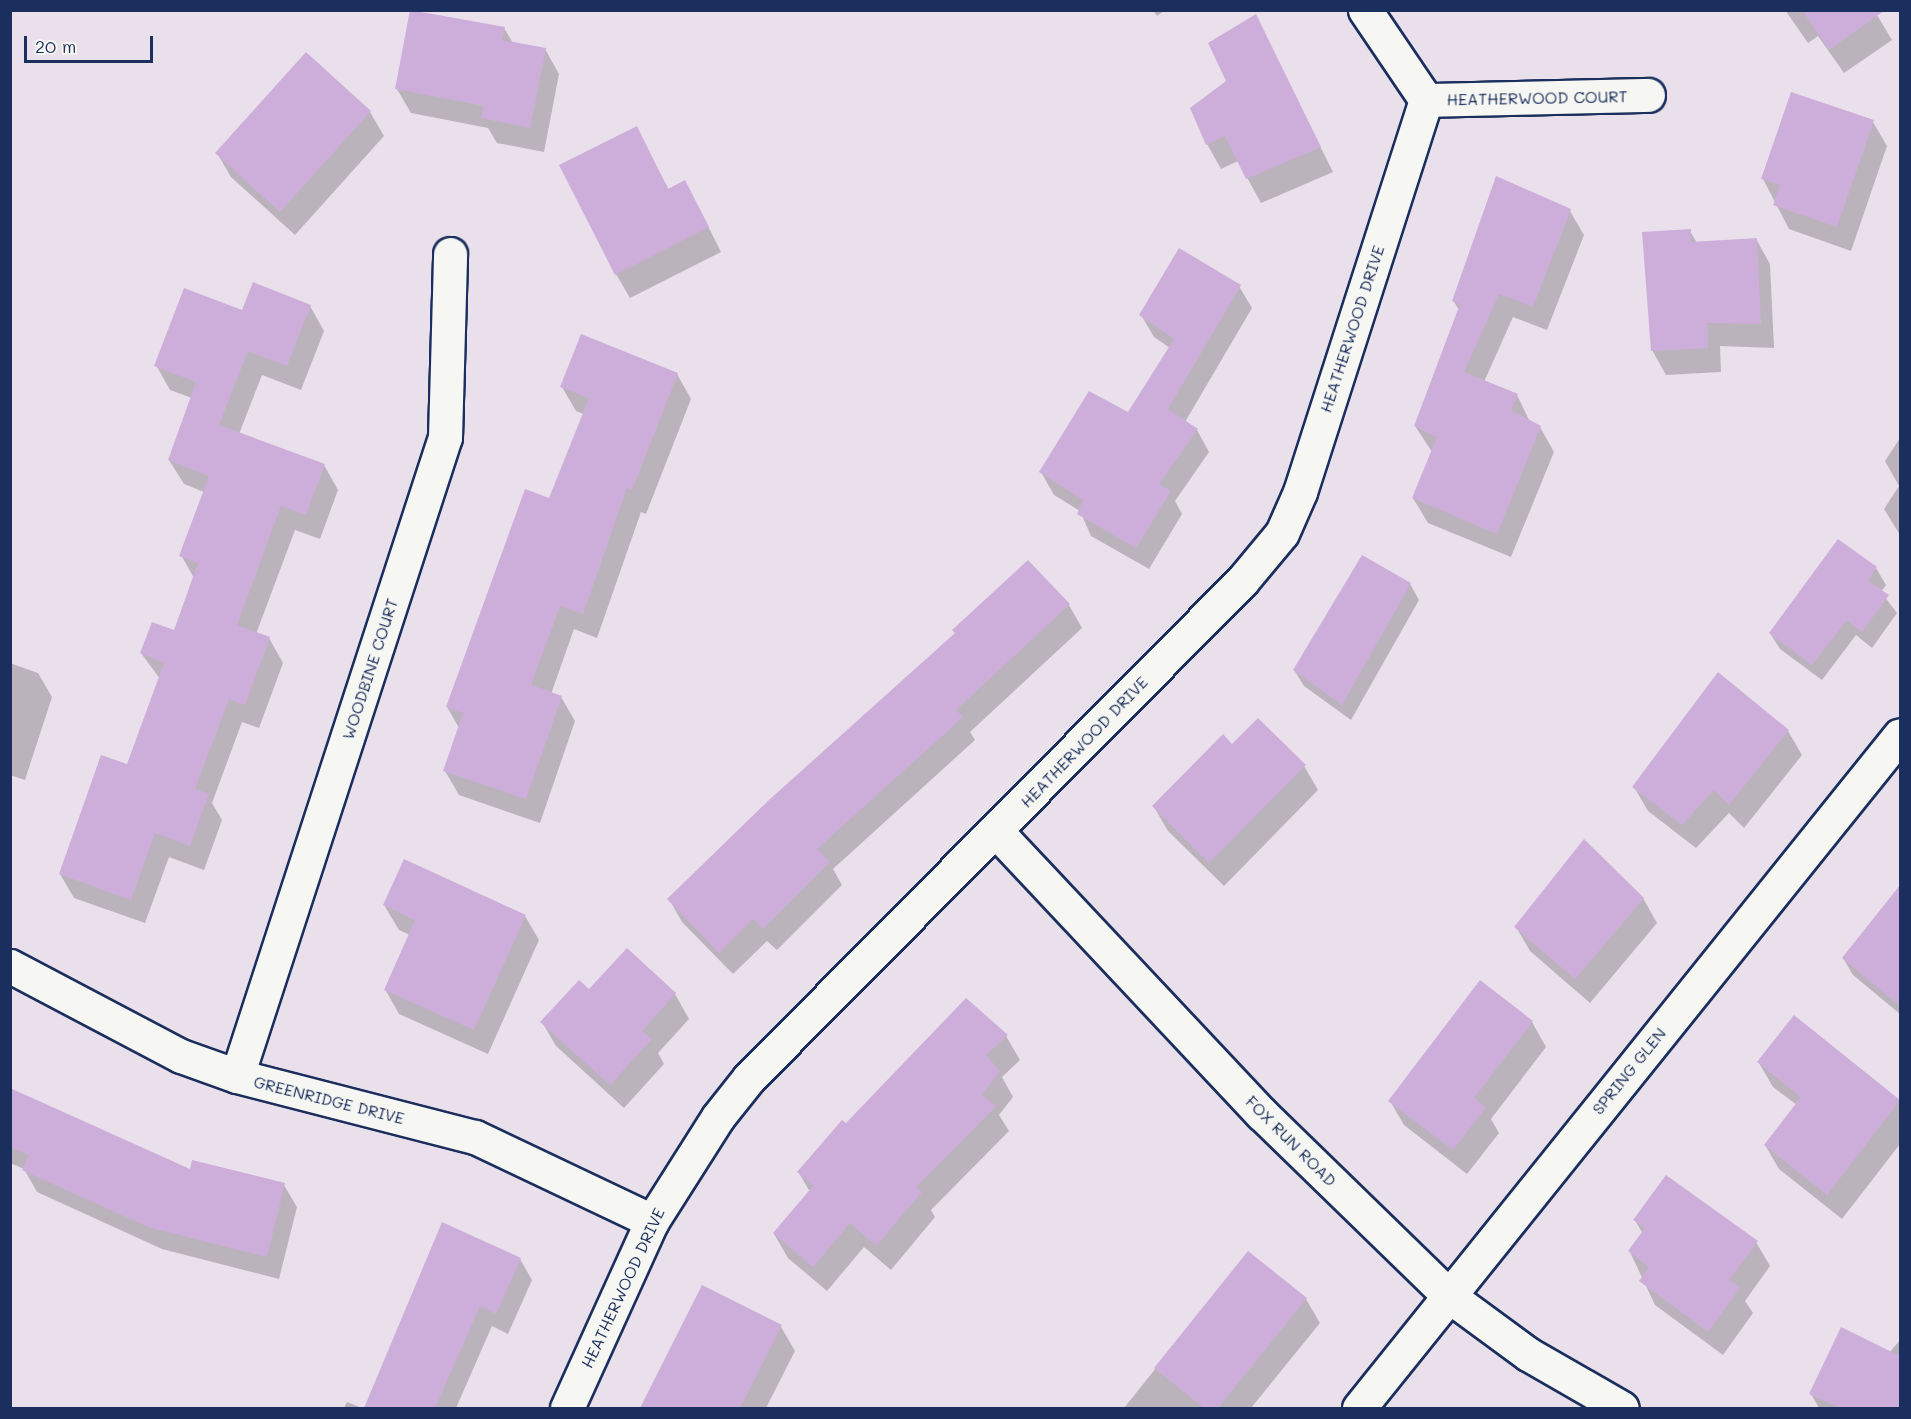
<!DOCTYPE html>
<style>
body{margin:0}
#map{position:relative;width:1911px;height:1419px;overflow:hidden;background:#eae0eb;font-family:Mali,sans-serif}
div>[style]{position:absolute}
.shadow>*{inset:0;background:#0003}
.building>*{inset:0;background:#cdaedb}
.roads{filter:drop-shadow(2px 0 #1b2f5e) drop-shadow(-2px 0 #1b2f5e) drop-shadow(0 2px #1b2f5e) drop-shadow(0 -2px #1b2f5e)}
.minor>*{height:33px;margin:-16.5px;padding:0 16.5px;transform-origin:16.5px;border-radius:16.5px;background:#f6f6f2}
span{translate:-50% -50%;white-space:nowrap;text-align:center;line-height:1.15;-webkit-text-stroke:5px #f6f6f2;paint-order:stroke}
.street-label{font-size:16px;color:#1b2f5e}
.frame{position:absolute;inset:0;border:12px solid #1b2f5e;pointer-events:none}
.scale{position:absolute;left:24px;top:36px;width:129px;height:27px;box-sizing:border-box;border:3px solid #1b2f5e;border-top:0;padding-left:8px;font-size:18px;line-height:21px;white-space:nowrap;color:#1b2f5e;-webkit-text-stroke:4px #f6f6f2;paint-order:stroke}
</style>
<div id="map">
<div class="shadow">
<div style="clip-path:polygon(1153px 10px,1165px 10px,1157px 16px)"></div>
<div style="clip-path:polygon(1785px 10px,1874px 10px,1892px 40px,1844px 73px,1818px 36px,1808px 43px)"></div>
<div style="clip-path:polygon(1255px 16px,1333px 172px,1261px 203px,1238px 161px,1221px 169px,1207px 144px)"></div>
<div style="clip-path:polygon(504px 28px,513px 43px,545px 49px,559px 74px,544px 152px,497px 143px,488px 128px,411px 113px,397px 89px)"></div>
<div style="clip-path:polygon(370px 112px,384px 136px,295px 235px,231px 177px,217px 153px)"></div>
<div style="clip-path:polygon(1873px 122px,1887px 146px,1851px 251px,1789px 229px,1763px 179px)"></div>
<div style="clip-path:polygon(636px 128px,669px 190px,698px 206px,721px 252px,630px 298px,616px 274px)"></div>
<div style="clip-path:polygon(1570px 211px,1584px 235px,1547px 330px,1513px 317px,1484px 382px,1517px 395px,1530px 422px,1540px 427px,1554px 452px,1511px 557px,1428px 523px,1413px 498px,1432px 452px,1415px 426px,1459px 310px,1453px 300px)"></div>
<div style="clip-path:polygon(1690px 231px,1697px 243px,1756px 239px,1770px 264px,1774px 348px,1720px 346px,1721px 372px,1666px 375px,1652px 350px)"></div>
<div style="clip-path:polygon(1239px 286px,1252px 308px,1185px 422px,1197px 430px,1209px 452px,1175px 501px,1182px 514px,1149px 569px,1091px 536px,1080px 511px,1054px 495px,1041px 472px,1128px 414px,1170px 348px,1154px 337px,1141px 315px)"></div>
<div style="clip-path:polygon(310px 306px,324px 331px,301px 390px,262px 375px,239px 434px,324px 465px,338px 490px,320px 539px,295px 530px,256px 634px,269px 638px,283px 663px,259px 728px,242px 722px,212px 803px,222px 820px,204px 870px,169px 857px,145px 923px,74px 898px,60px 874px,128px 766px,160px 679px,141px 653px,175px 632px,194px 578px,181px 555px,204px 492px,184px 484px,169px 460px,192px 398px,170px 390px,156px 365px,243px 312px)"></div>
<div style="clip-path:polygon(677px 374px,691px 399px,646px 514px,641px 512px,597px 638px,574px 629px,551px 694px,561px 697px,575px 721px,540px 823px,459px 795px,445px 771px,459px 728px,447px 707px,550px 500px,584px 414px,576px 411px,562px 387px)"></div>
<div style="clip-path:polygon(1900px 438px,1900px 535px,1884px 509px,1899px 486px,1885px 461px)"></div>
<div style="clip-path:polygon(1028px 562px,1069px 605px,1082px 628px,970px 732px,975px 740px,833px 869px,842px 885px,777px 950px,767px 941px,733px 974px,682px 922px,669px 899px,956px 634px)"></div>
<div style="clip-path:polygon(1876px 568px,1886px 585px,1881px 592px,1897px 613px,1872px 648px,1856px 635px,1822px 680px,1780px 649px,1770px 633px)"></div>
<div style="clip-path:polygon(1410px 584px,1419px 600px,1351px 720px,1304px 686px,1294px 670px)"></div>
<div style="clip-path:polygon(10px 663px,38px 673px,52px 697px,25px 780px,10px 775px)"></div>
<div style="clip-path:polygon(1788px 731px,1802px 755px,1744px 828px,1729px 813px,1696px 848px,1648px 811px,1634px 787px)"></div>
<div style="clip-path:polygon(1232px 746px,1304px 766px,1318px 790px,1224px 886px,1168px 831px,1154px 807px)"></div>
<div style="clip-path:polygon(1900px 887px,1900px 1014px,1853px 975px,1843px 958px)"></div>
<div style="clip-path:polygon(1643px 898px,1657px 923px,1590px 1003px,1530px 951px,1516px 927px)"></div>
<div style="clip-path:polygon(384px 905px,525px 916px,539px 940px,488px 1054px,399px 1014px,385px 989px,410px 935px,399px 930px)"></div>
<div style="clip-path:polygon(627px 950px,675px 994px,689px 1019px,658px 1053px,664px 1064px,624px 1108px,556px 1046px,542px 1022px,589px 991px)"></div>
<div style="clip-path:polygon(1795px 1018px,1900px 1101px,1900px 1144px,1842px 1219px,1779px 1169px,1765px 1145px,1797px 1105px,1773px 1087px,1759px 1063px)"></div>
<div style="clip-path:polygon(1532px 1022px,1546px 1047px,1491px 1119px,1499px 1133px,1467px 1174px,1404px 1125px,1390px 1101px)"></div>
<div style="clip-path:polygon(1006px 1036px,1020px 1060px,1002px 1077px,1013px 1097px,999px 1115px,1009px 1131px,931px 1210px,935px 1217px,891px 1270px,864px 1247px,827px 1291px,788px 1258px,774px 1234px,810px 1192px,799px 1173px)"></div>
<div style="clip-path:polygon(10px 1110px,191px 1171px,284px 1185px,297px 1207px,279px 1279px,162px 1249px,37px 1192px,24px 1169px,10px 1163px)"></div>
<div style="clip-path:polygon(1635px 1220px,1756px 1242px,1770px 1266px,1745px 1301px,1753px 1313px,1723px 1355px,1655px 1305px,1630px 1252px,1643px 1234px)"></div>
<div style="clip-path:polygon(443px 1224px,520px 1259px,532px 1280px,508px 1334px,492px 1326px,456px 1408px,365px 1408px)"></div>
<div style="clip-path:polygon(1248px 1253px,1306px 1299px,1320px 1323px,1251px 1408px,1124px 1408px)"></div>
<div style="clip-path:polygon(703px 1287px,781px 1327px,795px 1351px,766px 1408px,642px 1408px)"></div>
<div style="clip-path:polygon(1900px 1340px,1900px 1408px,1819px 1408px,1811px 1394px,1890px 1352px)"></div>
<div style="clip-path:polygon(347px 1402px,362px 1408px,344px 1408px)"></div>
</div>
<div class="building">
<div style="clip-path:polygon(410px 10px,505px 27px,502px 40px,546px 48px,530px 128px,481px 118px,484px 106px,395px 89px)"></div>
<div style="clip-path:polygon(1802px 10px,1885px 10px,1829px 50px)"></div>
<div style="clip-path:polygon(1256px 14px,1321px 147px,1246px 179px,1225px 136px,1206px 145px,1190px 108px,1226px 81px,1208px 43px)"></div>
<div style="clip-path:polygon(306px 52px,371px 111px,280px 212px,215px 153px)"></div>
<div style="clip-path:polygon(1791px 92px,1874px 120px,1837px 227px,1773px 205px,1780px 185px,1761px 179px)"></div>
<div style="clip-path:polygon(637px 126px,668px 189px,685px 180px,709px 227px,615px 275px,559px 165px)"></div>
<div style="clip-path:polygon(1496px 176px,1571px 209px,1533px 307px,1499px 294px,1464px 372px,1518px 394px,1511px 410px,1541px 426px,1497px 534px,1412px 498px,1437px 437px,1414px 426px,1460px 304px,1452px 301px)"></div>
<div style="clip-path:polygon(1691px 229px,1691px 242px,1757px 238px,1761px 324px,1707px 323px,1708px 348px,1651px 351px,1642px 232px)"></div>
<div style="clip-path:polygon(1179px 248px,1241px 285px,1168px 409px,1198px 429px,1159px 484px,1171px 491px,1136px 548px,1077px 514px,1083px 500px,1039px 472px,1089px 391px,1128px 412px,1174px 339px,1139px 315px)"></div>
<div style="clip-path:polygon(253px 282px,311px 305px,287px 366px,248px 351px,219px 425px,325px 464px,306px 515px,281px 506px,237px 625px,270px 637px,245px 705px,229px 699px,195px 789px,209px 794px,190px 846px,155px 833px,131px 900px,59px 874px,101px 755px,127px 764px,164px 663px,140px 653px,152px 622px,174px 630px,198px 563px,179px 556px,209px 476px,168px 460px,196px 382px,154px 366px,184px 288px,242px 310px)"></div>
<div style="clip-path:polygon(581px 334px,678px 373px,632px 490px,627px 488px,583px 614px,560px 606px,531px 685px,562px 696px,526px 799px,443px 771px,463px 713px,446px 707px,525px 489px,549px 498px,589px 398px,560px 387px)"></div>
<div style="clip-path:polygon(1838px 539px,1877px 567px,1868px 581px,1889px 595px,1862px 632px,1847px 620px,1812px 665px,1769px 633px)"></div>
<div style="clip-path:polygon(1362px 555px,1411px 583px,1342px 705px,1293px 670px)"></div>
<div style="clip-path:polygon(1028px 560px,1070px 604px,956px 710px,963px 717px,817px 849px,830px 862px,763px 929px,753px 919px,719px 953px,667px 899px,769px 800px,955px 633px,952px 630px)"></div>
<div style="clip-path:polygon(1718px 672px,1789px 730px,1729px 805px,1714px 790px,1682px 825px,1632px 787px)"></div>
<div style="clip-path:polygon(1258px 718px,1306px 765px,1209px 863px,1152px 806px,1223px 734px,1232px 744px)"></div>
<div style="clip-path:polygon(1584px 839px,1644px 898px,1575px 979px,1514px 927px)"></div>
<div style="clip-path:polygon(404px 859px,526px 915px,474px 1030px,384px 990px,415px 920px,383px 905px)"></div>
<div style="clip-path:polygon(1900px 885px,1900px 1006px,1842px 958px)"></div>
<div style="clip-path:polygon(627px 948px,676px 993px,642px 1031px,652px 1039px,610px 1085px,540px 1022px,579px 980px,589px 989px)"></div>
<div style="clip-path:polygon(1480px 980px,1533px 1021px,1474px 1098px,1486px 1107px,1453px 1150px,1388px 1101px)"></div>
<div style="clip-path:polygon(966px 998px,1008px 1035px,986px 1055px,1000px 1071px,982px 1095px,996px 1106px,916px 1187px,922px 1192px,876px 1246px,850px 1223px,813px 1267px,773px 1233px,813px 1186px,797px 1172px,842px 1120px,846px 1123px)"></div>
<div style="clip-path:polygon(1794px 1015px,1900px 1100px,1827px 1195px,1764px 1145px,1801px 1097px,1757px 1062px)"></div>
<div style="clip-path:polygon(10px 1088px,190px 1169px,192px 1160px,285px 1183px,267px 1257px,148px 1227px,22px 1170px,29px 1155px,10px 1147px)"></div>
<div style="clip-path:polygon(1666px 1175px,1758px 1241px,1729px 1280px,1740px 1288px,1708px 1332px,1639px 1281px,1649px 1267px,1628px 1251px,1645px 1228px,1633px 1220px)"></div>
<div style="clip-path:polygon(442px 1222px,521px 1258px,496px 1314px,480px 1306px,435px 1408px,364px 1408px)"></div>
<div style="clip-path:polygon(1248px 1251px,1307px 1298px,1218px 1408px,1204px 1408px,1154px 1368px)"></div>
<div style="clip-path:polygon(702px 1285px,782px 1325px,740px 1408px,640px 1408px)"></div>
<div style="clip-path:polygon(1841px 1327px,1900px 1356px,1900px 1408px,1840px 1408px,1809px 1394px)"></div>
</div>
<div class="roads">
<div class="minor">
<div style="left:1426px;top:100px;width:222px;rotate:-1.3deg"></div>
<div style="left:996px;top:831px;width:388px;rotate:46.8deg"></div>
<div style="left:1262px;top:1114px;width:261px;rotate:44.2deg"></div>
<div style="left:1449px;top:1296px;width:98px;rotate:36.3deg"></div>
<div style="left:1528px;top:1354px;width:108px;rotate:29.9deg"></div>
<div style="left:10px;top:966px;width:193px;rotate:27.8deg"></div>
<div style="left:181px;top:1056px;width:59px;rotate:19.7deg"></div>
<div style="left:237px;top:1076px;width:246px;rotate:14.4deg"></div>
<div style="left:475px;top:1137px;width:196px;rotate:25.4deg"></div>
<div style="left:237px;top:1076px;width:672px;rotate:-71.97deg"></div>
<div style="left:445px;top:437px;width:183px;rotate:-88.4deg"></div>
<div style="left:567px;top:1408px;width:205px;rotate:-65.6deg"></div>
<div style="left:652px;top:1221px;width:123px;rotate:-57.6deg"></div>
<div style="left:718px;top:1117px;width:50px;rotate:-51.5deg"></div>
<div style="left:749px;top:1078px;width:700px;rotate:-45.23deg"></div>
<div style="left:1242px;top:581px;width:62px;rotate:-50.2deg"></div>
<div style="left:1282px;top:533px;width:45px;rotate:-66.3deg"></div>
<div style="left:1300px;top:492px;width:412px;rotate:-72.2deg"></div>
<div style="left:1426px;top:100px;width:109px;rotate:-124.1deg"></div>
<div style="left:1359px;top:1408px;width:863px;rotate:-51.21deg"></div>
</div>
</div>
<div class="street-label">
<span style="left:1537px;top:98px;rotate:-1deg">HEATHERWOOD COURT</span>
<span style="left:1352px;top:329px;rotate:-72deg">HEATHERWOOD DRIVE</span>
<span style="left:370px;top:669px;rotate:-72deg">WOODBINE COURT</span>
<span style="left:1084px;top:742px;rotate:-46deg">HEATHERWOOD DRIVE</span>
<span style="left:1629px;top:1071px;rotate:-51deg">SPRING GLEN</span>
<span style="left:329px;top:1100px;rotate:14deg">GREENRIDGE DRIVE</span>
<span style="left:1291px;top:1141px;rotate:45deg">FOX RUN ROAD</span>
<span style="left:623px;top:1288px;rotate:-65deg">HEATHERWOOD DRIVE</span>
</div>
<div class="frame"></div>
<div class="scale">20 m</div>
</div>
